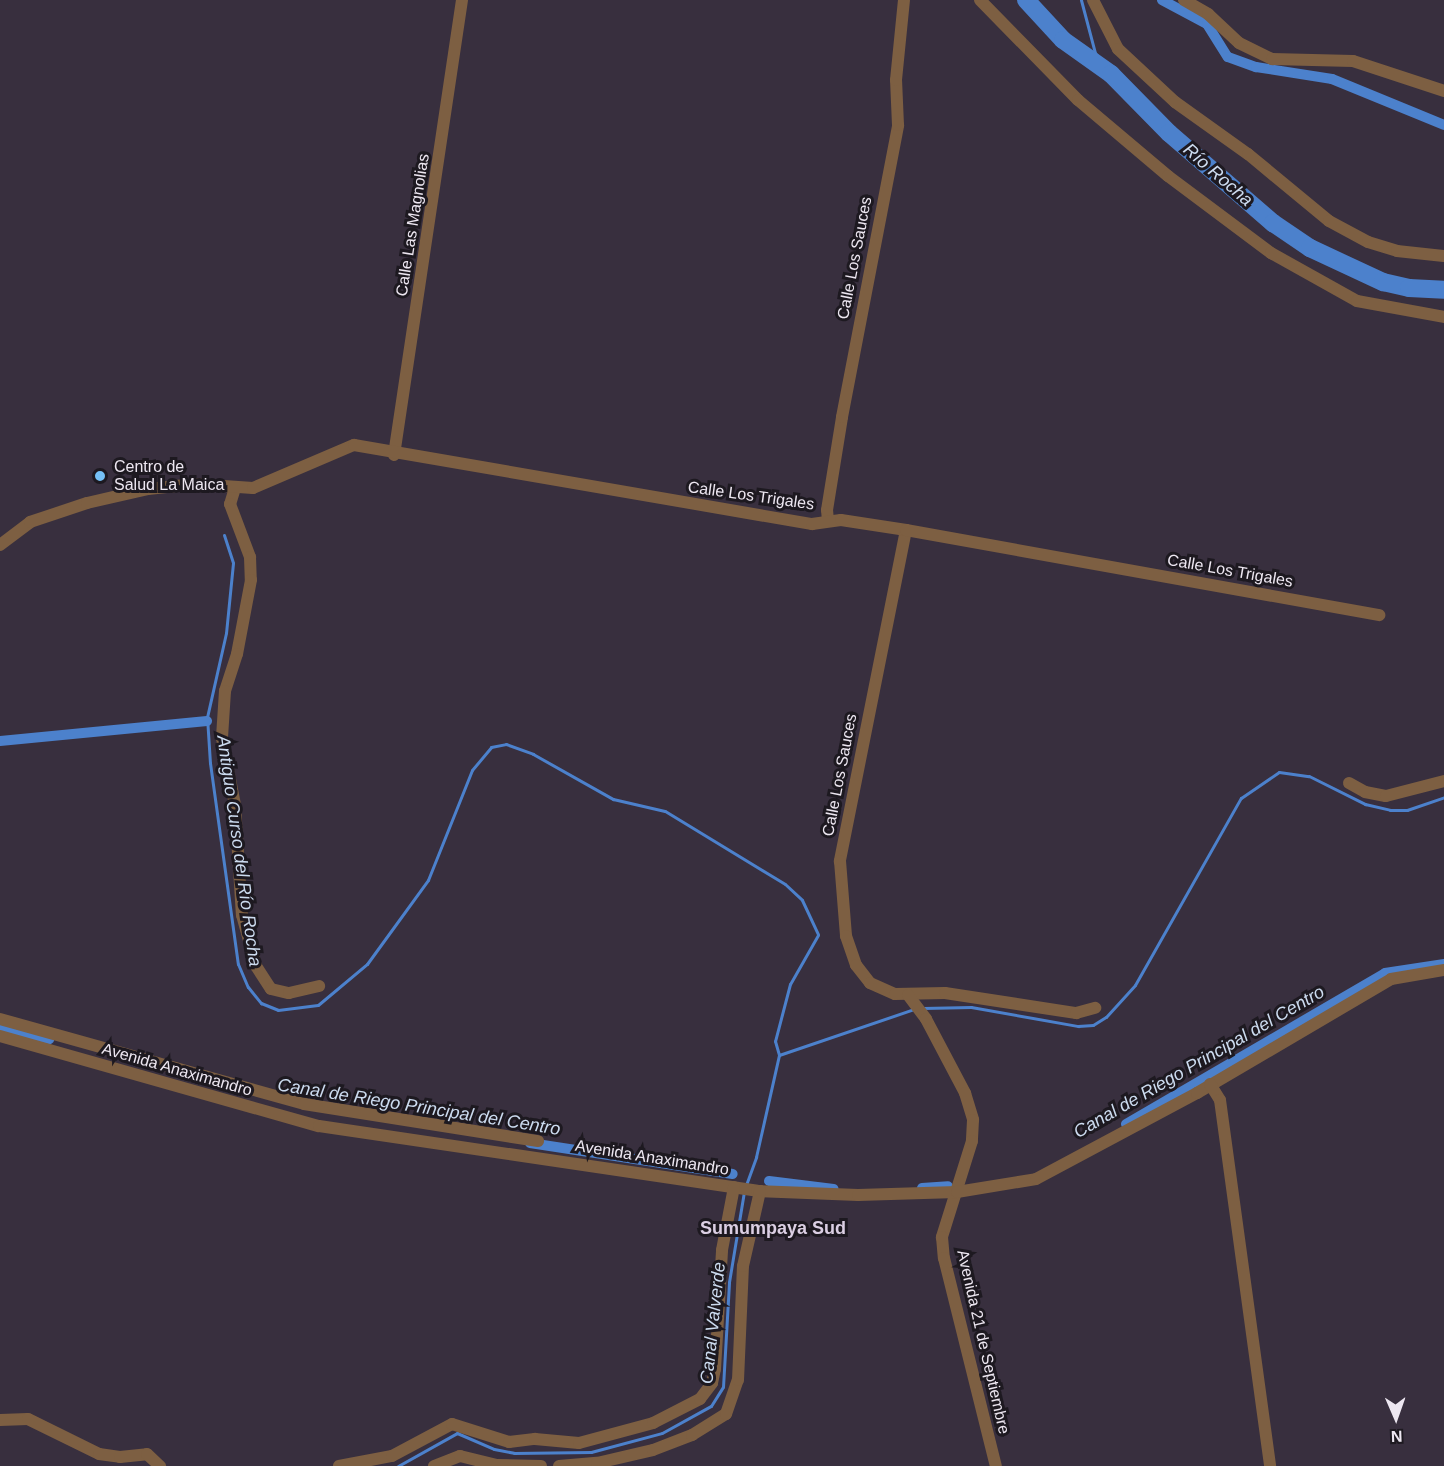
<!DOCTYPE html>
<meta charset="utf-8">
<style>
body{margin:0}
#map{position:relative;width:1444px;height:1466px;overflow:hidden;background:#382f3e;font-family:Arial,sans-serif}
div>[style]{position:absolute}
.stream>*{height:3px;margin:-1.5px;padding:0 1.5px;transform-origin:1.5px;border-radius:1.5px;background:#4c81cc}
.canal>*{height:10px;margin:-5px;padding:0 5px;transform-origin:5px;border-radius:5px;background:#4c81cc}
.river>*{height:18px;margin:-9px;padding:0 9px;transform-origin:9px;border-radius:9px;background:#4c81cc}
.minor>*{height:12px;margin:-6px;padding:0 6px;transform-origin:6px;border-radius:6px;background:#7d5f42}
.dots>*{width:16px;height:16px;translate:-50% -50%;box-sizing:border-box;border:3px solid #1d1920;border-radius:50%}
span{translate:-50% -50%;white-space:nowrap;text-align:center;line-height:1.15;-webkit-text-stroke:6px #1d1920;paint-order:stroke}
.street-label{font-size:16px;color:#ede7f1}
.poi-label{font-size:16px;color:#ede7f1}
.left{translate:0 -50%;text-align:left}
.water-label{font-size:18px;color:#ccdbef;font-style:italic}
.neighbourhood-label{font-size:18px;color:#dbcfe3;font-weight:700}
.north{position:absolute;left:1366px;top:1388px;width:60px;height:60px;-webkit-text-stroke:4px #1d1920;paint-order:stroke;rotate:178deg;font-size:16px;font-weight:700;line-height:24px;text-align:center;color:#ede7f1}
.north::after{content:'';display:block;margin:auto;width:21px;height:27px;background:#ede7f1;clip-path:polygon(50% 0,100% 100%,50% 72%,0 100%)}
</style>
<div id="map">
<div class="stream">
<div style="left:1081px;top:0;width:55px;rotate:75.2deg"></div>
<div style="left:1095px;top:53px;width:26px;rotate:53deg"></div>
<div style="left:224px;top:535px;width:29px;rotate:72deg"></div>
<div style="left:233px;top:563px;width:70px;rotate:95.7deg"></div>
<div style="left:226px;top:633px;width:86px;rotate:102.7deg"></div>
<div style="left:207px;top:717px;width:46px;rotate:86.3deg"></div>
<div style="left:210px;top:763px;width:203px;rotate:82.1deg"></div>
<div style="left:238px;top:964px;width:25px;rotate:67deg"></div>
<div style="left:248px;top:987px;width:21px;rotate:51deg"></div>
<div style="left:261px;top:1003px;width:18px;rotate:22deg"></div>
<div style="left:278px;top:1010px;width:40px;rotate:-7.1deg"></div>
<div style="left:318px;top:1005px;width:64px;rotate:-39.9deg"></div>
<div style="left:367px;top:964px;width:104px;rotate:-54deg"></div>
<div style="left:428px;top:880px;width:118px;rotate:-68.2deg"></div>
<div style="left:472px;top:770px;width:30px;rotate:-50deg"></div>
<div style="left:491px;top:747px;width:15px;rotate:-11deg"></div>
<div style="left:506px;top:744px;width:29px;rotate:20deg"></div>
<div style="left:533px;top:754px;width:92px;rotate:29.4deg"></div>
<div style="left:613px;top:799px;width:53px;rotate:13deg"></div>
<div style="left:665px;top:811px;width:140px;rotate:31.3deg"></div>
<div style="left:785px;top:884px;width:23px;rotate:43deg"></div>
<div style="left:802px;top:900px;width:38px;rotate:65deg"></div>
<div style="left:818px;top:935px;width:56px;rotate:119.7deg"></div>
<div style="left:790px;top:984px;width:59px;rotate:104.7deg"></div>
<div style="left:775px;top:1041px;width:15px;rotate:74deg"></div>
<div style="left:923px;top:1008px;width:48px;rotate:-1.2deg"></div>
<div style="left:971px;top:1007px;width:109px;rotate:10.1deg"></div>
<div style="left:1078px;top:1026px;width:15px;rotate:-4deg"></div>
<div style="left:1093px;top:1025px;width:15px;rotate:-32deg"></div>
<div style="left:1106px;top:1017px;width:43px;rotate:-47.8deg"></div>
<div style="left:1135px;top:985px;width:215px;rotate:-60.5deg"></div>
<div style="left:1241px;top:798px;width:46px;rotate:-34.4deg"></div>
<div style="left:1279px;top:772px;width:30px;rotate:8deg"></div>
<div style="left:1309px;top:776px;width:63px;rotate:26.6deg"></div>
<div style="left:1365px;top:804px;width:26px;rotate:13deg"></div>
<div style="left:1390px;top:810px;width:17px"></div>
<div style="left:1407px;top:810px;width:39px;rotate:-19deg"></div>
<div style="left:779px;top:1055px;width:143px;rotate:-18.8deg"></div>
<div style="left:746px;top:1185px;width:30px;rotate:-70deg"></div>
<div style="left:756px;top:1157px;width:105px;rotate:-77.3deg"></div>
<div style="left:398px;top:1466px;width:68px;rotate:-29.2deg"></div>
<div style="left:457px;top:1433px;width:40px;rotate:23.4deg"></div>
<div style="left:494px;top:1449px;width:20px;rotate:11deg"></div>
<div style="left:514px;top:1453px;width:77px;rotate:-0.7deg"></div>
<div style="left:591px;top:1452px;width:73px;rotate:-15deg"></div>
<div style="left:662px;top:1433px;width:56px;rotate:-28.9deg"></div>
<div style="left:711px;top:1406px;width:22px;rotate:-58deg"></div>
<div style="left:723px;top:1387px;width:105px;rotate:-86.7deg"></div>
<div style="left:729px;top:1282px;width:92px;rotate:-80.6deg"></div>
</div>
<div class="canal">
<div style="left:1162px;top:0;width:51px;rotate:28.1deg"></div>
<div style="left:1207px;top:24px;width:39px;rotate:58deg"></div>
<div style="left:1228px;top:57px;width:30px;rotate:20deg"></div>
<div style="left:1256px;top:67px;width:77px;rotate:9deg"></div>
<div style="left:1332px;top:79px;width:121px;rotate:22.3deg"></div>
<div style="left:0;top:741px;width:208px;rotate:-5.5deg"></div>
<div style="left:0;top:1026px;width:51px;rotate:14.9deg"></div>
<div style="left:1126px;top:1124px;width:300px;rotate:-30.2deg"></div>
<div style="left:1385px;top:973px;width:60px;rotate:-8.7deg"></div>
<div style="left:530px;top:1143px;width:205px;rotate:8.7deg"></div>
<div style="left:769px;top:1181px;width:65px;rotate:7deg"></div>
<div style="left:922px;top:1188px;width:26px;rotate:-4deg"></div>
</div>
<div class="river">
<div style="left:1026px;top:0;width:54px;rotate:47.2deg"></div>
<div style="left:1063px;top:40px;width:59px;rotate:35.3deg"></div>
<div style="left:1111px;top:74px;width:83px;rotate:45.5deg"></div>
<div style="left:1169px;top:133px;width:138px;rotate:40.9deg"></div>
<div style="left:1273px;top:223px;width:45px;rotate:34deg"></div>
<div style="left:1310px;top:248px;width:81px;rotate:25deg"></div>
<div style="left:1383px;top:282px;width:27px;rotate:13deg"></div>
<div style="left:1409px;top:288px;width:35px;rotate:3deg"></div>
</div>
<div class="minor">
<div style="left:980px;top:0;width:140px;rotate:45.6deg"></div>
<div style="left:1078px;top:100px;width:118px;rotate:40.2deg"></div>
<div style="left:1168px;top:176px;width:129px;rotate:36.8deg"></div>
<div style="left:1271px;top:253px;width:98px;rotate:29.2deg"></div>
<div style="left:1357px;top:301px;width:88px;rotate:10.4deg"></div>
<div style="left:1093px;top:0;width:55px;rotate:63deg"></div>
<div style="left:1118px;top:49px;width:78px;rotate:42.9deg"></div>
<div style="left:1175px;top:102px;width:90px;rotate:35.5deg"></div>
<div style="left:1248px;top:154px;width:105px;rotate:39.6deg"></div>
<div style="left:1329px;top:221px;width:44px;rotate:28.3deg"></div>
<div style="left:1368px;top:242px;width:30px;rotate:17deg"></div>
<div style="left:1397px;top:251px;width:47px;rotate:6.1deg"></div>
<div style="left:1184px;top:0;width:28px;rotate:30deg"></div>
<div style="left:1208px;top:14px;width:42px;rotate:43.1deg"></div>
<div style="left:1239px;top:43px;width:37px;rotate:26deg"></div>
<div style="left:1272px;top:59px;width:81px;rotate:1.4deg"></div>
<div style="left:1353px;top:61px;width:96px;rotate:18.2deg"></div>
<div style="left:394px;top:455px;width:460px;rotate:-81.5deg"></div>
<div style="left:235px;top:488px;width:17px;rotate:107deg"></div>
<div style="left:230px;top:504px;width:57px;rotate:69.3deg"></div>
<div style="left:250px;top:557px;width:23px;rotate:88deg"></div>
<div style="left:251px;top:580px;width:75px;rotate:100.7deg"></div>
<div style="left:237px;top:654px;width:39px;rotate:108deg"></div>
<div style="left:225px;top:691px;width:47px;rotate:93.7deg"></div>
<div style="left:222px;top:738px;width:68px;rotate:79deg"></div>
<div style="left:235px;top:805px;width:110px;rotate:86.4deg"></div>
<div style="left:242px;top:915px;width:53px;rotate:74.6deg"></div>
<div style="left:256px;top:966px;width:27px;rotate:57deg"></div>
<div style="left:271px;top:989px;width:18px;rotate:13deg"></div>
<div style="left:289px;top:993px;width:31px;rotate:-13deg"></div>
<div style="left:828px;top:521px;width:11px;rotate:-95deg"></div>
<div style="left:827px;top:510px;width:94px;rotate:-80.8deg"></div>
<div style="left:842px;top:417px;width:297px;rotate:-79.1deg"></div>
<div style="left:898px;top:125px;width:45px;rotate:-92.5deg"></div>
<div style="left:896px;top:80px;width:80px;rotate:-84.3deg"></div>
<div style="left:906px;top:530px;width:338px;rotate:101.3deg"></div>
<div style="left:840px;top:861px;width:75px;rotate:85.4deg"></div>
<div style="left:846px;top:936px;width:31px;rotate:71deg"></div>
<div style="left:856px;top:965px;width:23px;rotate:52deg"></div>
<div style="left:870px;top:983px;width:27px;rotate:24deg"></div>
<div style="left:895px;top:994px;width:50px;rotate:-1.1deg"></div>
<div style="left:945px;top:993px;width:133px;rotate:8.7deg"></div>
<div style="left:1076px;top:1013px;width:20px;rotate:-15deg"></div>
<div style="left:0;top:545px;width:38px;rotate:-37deg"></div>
<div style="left:30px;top:522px;width:60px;rotate:-18.4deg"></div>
<div style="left:87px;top:503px;width:63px;rotate:-12.9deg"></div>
<div style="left:148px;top:489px;width:47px;rotate:-6.1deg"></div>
<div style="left:195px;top:484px;width:58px;rotate:3.9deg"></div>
<div style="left:253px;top:488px;width:110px;rotate:-23.1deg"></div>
<div style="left:354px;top:445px;width:465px;rotate:9.8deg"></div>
<div style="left:812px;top:524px;width:29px;rotate:-8deg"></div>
<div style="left:841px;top:520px;width:66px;rotate:8.7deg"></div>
<div style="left:906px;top:530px;width:481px;rotate:10.2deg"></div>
<div style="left:1349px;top:783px;width:18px;rotate:29deg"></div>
<div style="left:1365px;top:792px;width:21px;rotate:11deg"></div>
<div style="left:1386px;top:796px;width:60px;rotate:-14.5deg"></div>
<div style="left:908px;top:995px;width:30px;rotate:53deg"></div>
<div style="left:926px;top:1019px;width:84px;rotate:62.2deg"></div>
<div style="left:965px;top:1093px;width:28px;rotate:73deg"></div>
<div style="left:973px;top:1120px;width:21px;rotate:93deg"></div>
<div style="left:972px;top:1141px;width:101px;rotate:107.4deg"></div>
<div style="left:942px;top:1237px;width:21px;rotate:85deg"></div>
<div style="left:944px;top:1258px;width:214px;rotate:76deg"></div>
<div style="left:0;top:1019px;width:316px;rotate:15.6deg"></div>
<div style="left:304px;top:1104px;width:237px;rotate:9deg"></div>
<div style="left:0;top:1036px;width:331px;rotate:15.8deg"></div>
<div style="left:319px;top:1126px;width:443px;rotate:8.4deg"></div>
<div style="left:757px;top:1191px;width:101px;rotate:2.3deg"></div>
<div style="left:858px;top:1195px;width:99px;rotate:-1.7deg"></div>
<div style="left:957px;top:1192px;width:80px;rotate:-9.3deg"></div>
<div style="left:1036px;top:1179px;width:183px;rotate:-28.1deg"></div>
<div style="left:1197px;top:1093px;width:225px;rotate:-30.4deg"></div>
<div style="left:1391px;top:979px;width:54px;rotate:-9.6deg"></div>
<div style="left:1210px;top:1084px;width:19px;rotate:58deg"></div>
<div style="left:1220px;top:1100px;width:369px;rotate:82.2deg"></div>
<div style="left:0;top:1420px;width:28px;rotate:-2deg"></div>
<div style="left:28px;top:1419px;width:79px;rotate:26.2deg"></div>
<div style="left:99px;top:1454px;width:21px;rotate:8deg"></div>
<div style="left:120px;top:1457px;width:27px;rotate:-6deg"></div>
<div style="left:147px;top:1454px;width:18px;rotate:43deg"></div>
<div style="left:339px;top:1466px;width:54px;rotate:-10.7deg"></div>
<div style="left:392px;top:1456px;width:68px;rotate:-28.1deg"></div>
<div style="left:452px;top:1424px;width:60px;rotate:17.5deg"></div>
<div style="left:509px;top:1442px;width:26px;rotate:-7deg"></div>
<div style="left:535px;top:1439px;width:44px;rotate:5.2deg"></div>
<div style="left:579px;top:1443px;width:77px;rotate:-15.1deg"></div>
<div style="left:653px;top:1423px;width:53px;rotate:-27.1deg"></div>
<div style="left:700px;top:1399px;width:20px;rotate:-53deg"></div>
<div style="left:712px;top:1383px;width:14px;rotate:-78deg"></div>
<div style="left:715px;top:1369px;width:119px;rotate:-86.6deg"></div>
<div style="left:722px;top:1250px;width:64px;rotate:-79.2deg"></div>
<div style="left:434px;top:1466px;width:28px;rotate:-21deg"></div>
<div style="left:460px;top:1456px;width:38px;rotate:14deg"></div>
<div style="left:497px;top:1465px;width:44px;rotate:1.3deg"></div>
<div style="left:559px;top:1466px;width:38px;rotate:-5deg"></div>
<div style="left:597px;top:1463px;width:57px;rotate:-13.1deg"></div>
<div style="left:653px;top:1450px;width:42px;rotate:-21deg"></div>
<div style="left:692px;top:1435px;width:40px;rotate:-32deg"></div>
<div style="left:726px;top:1414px;width:36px;rotate:-71deg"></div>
<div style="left:738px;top:1380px;width:114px;rotate:-87.5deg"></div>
<div style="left:743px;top:1266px;width:77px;rotate:-77.2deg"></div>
</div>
<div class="dots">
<div style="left:100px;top:476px;background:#75c0f6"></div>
</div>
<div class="street-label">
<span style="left:413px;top:225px;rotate:-81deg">Calle Las Magnolias</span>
<span style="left:855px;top:258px;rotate:-79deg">Calle Los Sauces</span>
<span style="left:751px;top:496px;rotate:8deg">Calle Los Trigales</span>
<span style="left:1230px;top:571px;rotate:10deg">Calle Los Trigales</span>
<span style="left:840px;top:775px;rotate:-79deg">Calle Los Sauces</span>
<span style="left:177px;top:1070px;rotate:16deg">Avenida Anaximandro</span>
<span style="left:652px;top:1158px;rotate:9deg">Avenida Anaximandro</span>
<span style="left:983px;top:1342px;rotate:77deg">Avenida 21 de Septiembre</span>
</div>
<div class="poi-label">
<span class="left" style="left:114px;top:476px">Centro de<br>Salud La Maica</span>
</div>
<div class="water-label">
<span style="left:1218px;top:175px;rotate:41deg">Río Rocha</span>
<span style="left:239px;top:851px;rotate:82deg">Antiguo Curso del Río Rocha</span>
<span style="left:1199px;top:1062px;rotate:-30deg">Canal de Riego Principal del Centro</span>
<span style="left:419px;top:1107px;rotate:9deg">Canal de Riego Principal del Centro</span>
<span style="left:713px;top:1323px;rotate:-84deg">Canal Valverde</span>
</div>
<div class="neighbourhood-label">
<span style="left:773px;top:1228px">Sumumpaya Sud</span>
</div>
<div class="north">N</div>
</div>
